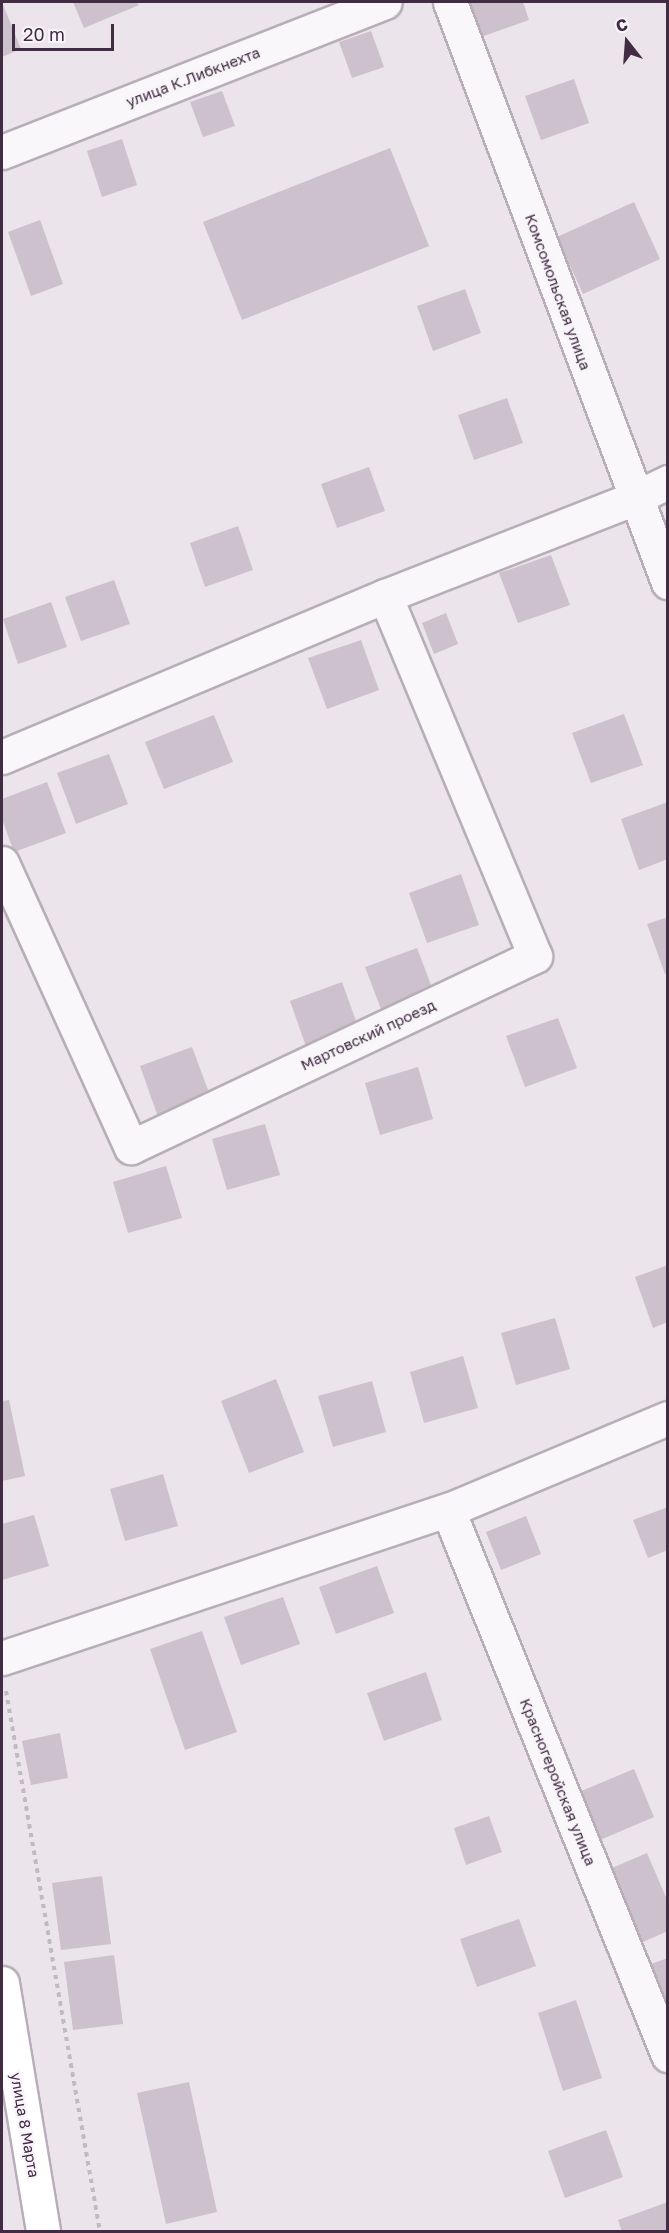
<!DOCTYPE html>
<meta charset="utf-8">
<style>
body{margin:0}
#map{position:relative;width:669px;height:2233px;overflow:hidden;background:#ebe4eb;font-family:"Golos Text",sans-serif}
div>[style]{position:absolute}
.building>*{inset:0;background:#cdc1ce}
.path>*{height:4px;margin-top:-2px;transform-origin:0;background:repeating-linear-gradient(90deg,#c2bac3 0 4.5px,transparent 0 9px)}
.roads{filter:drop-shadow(2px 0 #b8adb9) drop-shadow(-2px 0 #b8adb9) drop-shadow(0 2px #b8adb9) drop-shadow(0 -2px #b8adb9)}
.minor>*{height:33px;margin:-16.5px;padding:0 16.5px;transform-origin:16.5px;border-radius:16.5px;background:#f9f7fa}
.major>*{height:33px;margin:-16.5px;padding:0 16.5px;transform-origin:16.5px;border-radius:16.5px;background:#fff}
span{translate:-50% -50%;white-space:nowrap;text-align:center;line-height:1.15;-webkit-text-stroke:4.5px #f8f4f9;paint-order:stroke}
.street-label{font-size:15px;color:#412c43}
.frame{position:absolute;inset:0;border:3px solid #412c43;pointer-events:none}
.north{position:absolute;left:597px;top:12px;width:60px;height:60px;-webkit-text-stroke:4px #f8f4f9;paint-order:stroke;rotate:343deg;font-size:16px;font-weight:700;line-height:24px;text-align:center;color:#412c43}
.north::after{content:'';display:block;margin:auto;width:21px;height:27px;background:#412c43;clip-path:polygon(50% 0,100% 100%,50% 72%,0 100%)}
.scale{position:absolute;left:12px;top:24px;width:102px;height:27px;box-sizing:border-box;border:3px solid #412c43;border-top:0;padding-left:8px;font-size:18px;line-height:21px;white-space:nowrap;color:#412c43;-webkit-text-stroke:4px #f8f4f9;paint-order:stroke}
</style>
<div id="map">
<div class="building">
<div style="clip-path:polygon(2px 2px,21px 49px,2px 57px)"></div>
<div style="clip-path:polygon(73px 2px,137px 2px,139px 5px,84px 28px)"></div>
<div style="clip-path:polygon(468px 2px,523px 2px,529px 20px,481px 37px)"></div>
<div style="clip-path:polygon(371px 31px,384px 67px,352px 78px,339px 42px)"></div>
<div style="clip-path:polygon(574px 79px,589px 123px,541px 140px,525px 96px)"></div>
<div style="clip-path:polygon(222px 91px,235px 126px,203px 137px,190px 102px)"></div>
<div style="clip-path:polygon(122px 139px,137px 185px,102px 197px,87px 151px)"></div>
<div style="clip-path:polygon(390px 148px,429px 246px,242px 320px,203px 222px)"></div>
<div style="clip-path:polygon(634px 202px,660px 259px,583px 294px,557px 237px)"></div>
<div style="clip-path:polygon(40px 220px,63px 284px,31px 296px,8px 232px)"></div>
<div style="clip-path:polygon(465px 289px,481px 333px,433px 351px,417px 306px)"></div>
<div style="clip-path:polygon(507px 398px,523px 443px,474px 460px,458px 415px)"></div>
<div style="clip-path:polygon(369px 467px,385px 511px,337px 528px,321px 484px)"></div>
<div style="clip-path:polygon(238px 526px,253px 570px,205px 587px,190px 543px)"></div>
<div style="clip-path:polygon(551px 555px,570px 605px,518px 623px,499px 573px)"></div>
<div style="clip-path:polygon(114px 580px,130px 624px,81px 641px,65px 597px)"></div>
<div style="clip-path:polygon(51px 602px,67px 647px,18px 664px,3px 619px)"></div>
<div style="clip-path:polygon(446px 613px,458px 644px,434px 654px,422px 623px)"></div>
<div style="clip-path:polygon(361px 640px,379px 690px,327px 709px,308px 658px)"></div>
<div style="clip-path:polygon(624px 714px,643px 765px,591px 783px,572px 733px)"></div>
<div style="clip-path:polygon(214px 715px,233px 762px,164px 789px,145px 742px)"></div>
<div style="clip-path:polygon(109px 754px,128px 804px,76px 824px,57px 773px)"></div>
<div style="clip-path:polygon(47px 782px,66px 833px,14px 852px,2px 819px,2px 799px)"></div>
<div style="clip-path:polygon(668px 802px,668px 859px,639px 870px,621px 819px)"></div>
<div style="clip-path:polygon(461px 874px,479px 925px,427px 943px,409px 893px)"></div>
<div style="clip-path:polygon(668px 917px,668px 973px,665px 974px,647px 924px)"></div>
<div style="clip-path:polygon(417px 948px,436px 998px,384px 1017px,365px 967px)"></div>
<div style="clip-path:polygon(342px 982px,360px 1032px,308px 1052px,290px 1001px)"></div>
<div style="clip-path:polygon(558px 1018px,577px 1068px,525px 1087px,506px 1036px)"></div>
<div style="clip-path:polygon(192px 1047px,211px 1098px,158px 1117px,140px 1066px)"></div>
<div style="clip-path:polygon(418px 1067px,433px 1119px,380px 1135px,365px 1083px)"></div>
<div style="clip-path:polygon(265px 1124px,280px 1175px,227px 1190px,212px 1139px)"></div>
<div style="clip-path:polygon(166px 1166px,182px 1218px,128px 1233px,113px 1182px)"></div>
<div style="clip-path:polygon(668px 1265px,668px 1322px,653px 1328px,635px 1277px)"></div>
<div style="clip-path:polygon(555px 1318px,570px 1369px,516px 1385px,501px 1333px)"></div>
<div style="clip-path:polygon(463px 1356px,478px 1408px,424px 1423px,410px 1372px)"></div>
<div style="clip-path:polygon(276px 1379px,304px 1452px,249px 1473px,221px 1401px)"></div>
<div style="clip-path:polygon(372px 1381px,386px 1432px,333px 1447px,318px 1396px)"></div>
<div style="clip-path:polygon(9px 1400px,25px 1476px,2px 1481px,2px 1401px)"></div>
<div style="clip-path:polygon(163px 1474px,178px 1526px,125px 1541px,110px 1489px)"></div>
<div style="clip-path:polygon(668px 1507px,668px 1550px,648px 1558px,633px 1520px)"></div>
<div style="clip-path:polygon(34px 1515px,49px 1566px,2px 1580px,2px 1524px)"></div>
<div style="clip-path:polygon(526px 1516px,541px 1554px,501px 1570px,486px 1532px)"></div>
<div style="clip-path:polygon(377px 1566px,394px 1613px,336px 1634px,319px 1587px)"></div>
<div style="clip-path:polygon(283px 1597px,300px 1644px,241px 1665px,224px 1617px)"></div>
<div style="clip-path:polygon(202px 1631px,237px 1732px,185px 1750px,150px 1649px)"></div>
<div style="clip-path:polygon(426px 1672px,442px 1720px,384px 1741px,367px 1693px)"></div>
<div style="clip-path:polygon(60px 1733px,68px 1778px,31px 1785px,22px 1741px)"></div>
<div style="clip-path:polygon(634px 1769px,654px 1817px,600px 1840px,579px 1792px)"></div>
<div style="clip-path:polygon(489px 1816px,502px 1852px,466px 1865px,454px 1828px)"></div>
<div style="clip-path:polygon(647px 1853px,668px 1902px,668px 1931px,643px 1942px,612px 1868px)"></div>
<div style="clip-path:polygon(102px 1876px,111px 1944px,61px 1950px,52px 1883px)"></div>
<div style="clip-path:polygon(519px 1919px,536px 1966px,477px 1987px,460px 1939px)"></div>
<div style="clip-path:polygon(114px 1955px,123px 2024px,73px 2030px,64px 1962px)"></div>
<div style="clip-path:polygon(668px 1958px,668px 2001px,666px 2002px,651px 1964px)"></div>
<div style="clip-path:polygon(576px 2000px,602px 2078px,563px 2091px,538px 2013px)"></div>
<div style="clip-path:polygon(189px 2082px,217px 2212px,166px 2224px,137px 2093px)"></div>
<div style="clip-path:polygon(606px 2130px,623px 2177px,565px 2198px,548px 2151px)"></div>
<div style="clip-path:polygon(668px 2202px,668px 2232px,622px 2232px,618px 2220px)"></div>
</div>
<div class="path">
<div style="left:6px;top:1691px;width:549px;rotate:80.14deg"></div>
</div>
<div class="roads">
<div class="minor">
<div style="left:450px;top:2px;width:620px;rotate:69.4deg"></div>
<div style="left:2px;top:152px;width:411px;rotate:-21.4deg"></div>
<div style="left:2px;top:757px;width:415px;rotate:-22.8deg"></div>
<div style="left:385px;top:596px;width:269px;rotate:-21.4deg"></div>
<div style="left:635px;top:498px;width:37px;rotate:-26deg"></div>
<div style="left:2px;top:863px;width:312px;rotate:65.6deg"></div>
<div style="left:131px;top:1147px;width:447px;rotate:-25.3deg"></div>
<div style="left:535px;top:956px;width:390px;rotate:-112.6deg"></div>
<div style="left:448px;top:1510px;width:588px;rotate:68.02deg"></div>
<div style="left:2px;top:1658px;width:470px;rotate:-18.4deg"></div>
<div style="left:448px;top:1510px;width:238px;rotate:-22.7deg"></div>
</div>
<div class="major">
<div style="left:2px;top:1983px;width:252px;rotate:80.6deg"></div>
</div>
</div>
<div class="street-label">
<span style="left:193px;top:77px;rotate:-21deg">улица К.Либкнехта</span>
<span style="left:558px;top:292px;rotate:70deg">Комсомольская улица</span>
<span style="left:368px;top:1035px;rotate:-25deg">Мартовский проезд</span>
<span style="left:558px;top:1782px;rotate:68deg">Красногеройская улица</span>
<span style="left:25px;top:2125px;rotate:80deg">улица 8 Марта</span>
</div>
<div class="frame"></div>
<div class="north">С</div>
<div class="scale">20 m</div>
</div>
